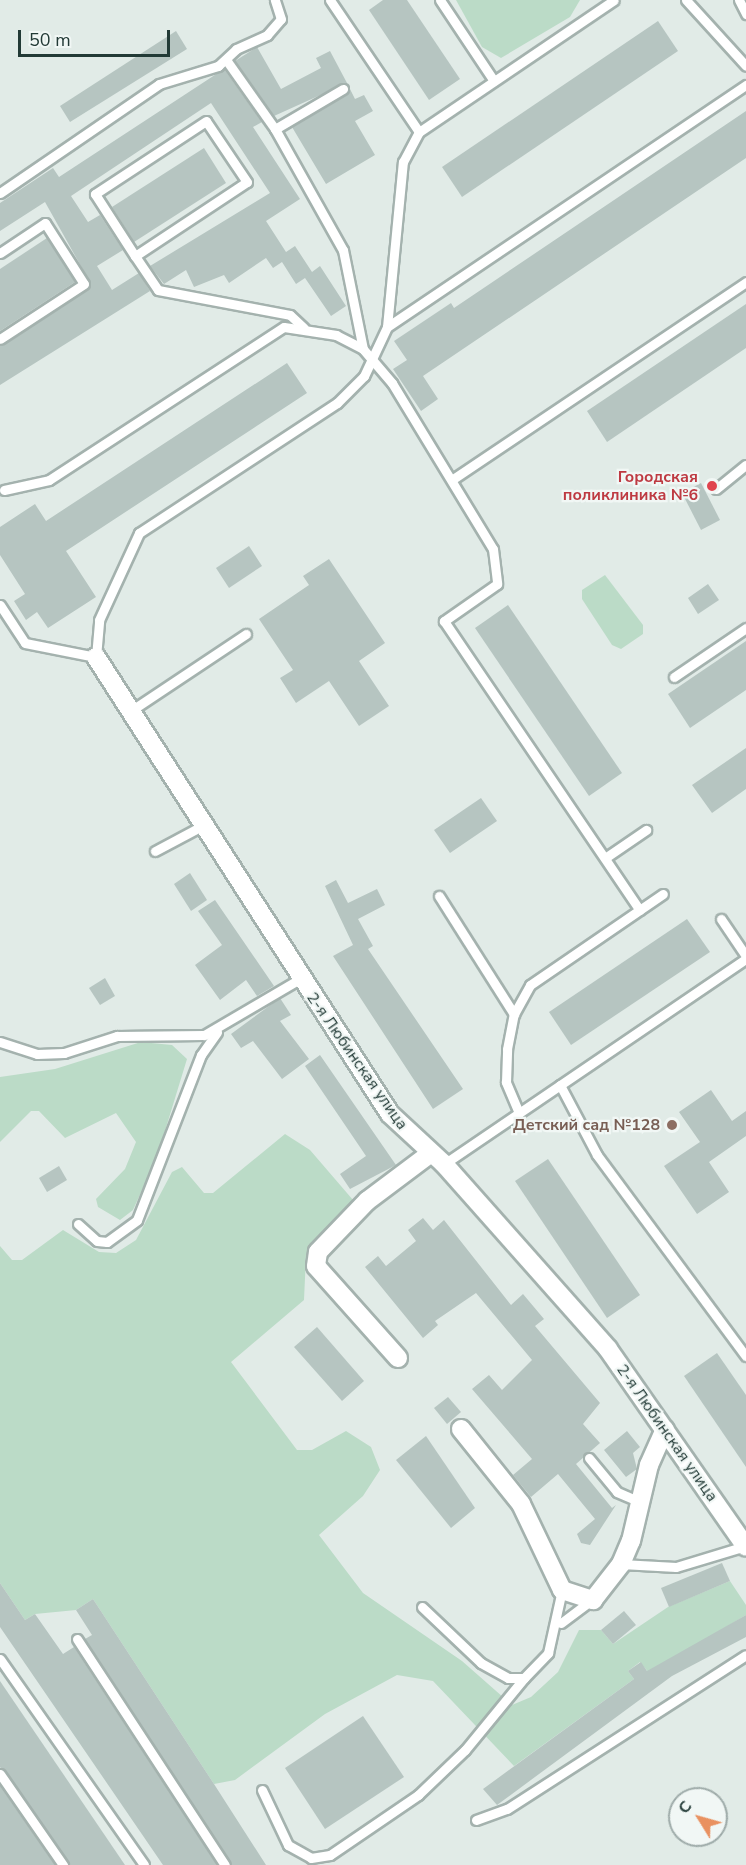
<!DOCTYPE html>
<meta charset="utf-8">
<style>
body{margin:0}
#map{position:relative;width:746px;height:1865px;overflow:hidden;background:#e1ebe7;font-family:"Nunito Sans",sans-serif}
div>[style]{position:absolute}
.green>*{inset:0;background:#bbdbc7}
.building>*{inset:0;background:#b6c5c1}
.roads{filter:drop-shadow(2px 0 #a4b2ae) drop-shadow(-2px 0 #a4b2ae) drop-shadow(0 2px #a4b2ae) drop-shadow(0 -2px #a4b2ae)}
.service>*{height:9px;margin:-4.5px;padding:0 4.5px;transform-origin:4.5px;border-radius:4.5px;background:#fff}
.minor>*{height:18px;margin:-9px;padding:0 9px;transform-origin:9px;border-radius:9px;background:#fff}
.dots>*{width:16px;height:16px;translate:-50% -50%;box-sizing:border-box;border:3px solid #f1f7f5;border-radius:50%}
span{translate:-50% -50%;white-space:nowrap;text-align:center;line-height:1.15;-webkit-text-stroke:4.5px #f1f7f5;paint-order:stroke}
.health-label{font-size:16px;color:#be3a42;font-weight:700}
.right{translate:-100% -50%;text-align:right}
.street-label{font-size:16px;color:#223a36}
.education-label{font-size:16px;color:#785e54;font-weight:700}
.north{position:absolute;left:668px;top:1787px;width:60px;height:60px;box-sizing:border-box;background:#f1f7f5;border:2px solid #9eaba9;border-radius:50%;rotate:307deg;font-size:16px;font-weight:700;line-height:24px;text-align:center;color:#223a36}
.north::after{content:'';display:block;margin:auto;width:21px;height:27px;background:#e99160;clip-path:polygon(50% 0,100% 100%,50% 72%,0 100%)}
.scale{position:absolute;left:18px;top:30px;width:152px;height:27px;box-sizing:border-box;border:3px solid #223a36;border-top:0;padding-left:8px;font-size:18px;line-height:21px;white-space:nowrap;color:#223a36;-webkit-text-stroke:4px #f1f7f5;paint-order:stroke}
</style>
<div id="map">
<div class="green">
<div style="clip-path:polygon(456px 0,580px 0,570px 17px,501px 58px,482px 47px)"></div>
<div style="clip-path:polygon(605px 575px,643px 625px,643px 634px,621px 649px,612px 645px,582px 599px,582px 590px)"></div>
<div style="clip-path:polygon(141px 1042px,172px 1045px,187px 1059px,157px 1157px,133px 1210px,120px 1220px,98px 1207px,96px 1199px,125px 1169px,136px 1142px,116px 1113px,65px 1138px,39px 1111px,31px 1111px,0 1142px,0 1077px,55px 1069px)"></div>
<div style="clip-path:polygon(285px 1134px,310px 1150px,353px 1200px,306px 1256px,304px 1300px,231px 1362px,297px 1450px,312px 1450px,346px 1431px,371px 1447px,380px 1470px,363px 1496px,319px 1535px,363px 1593px,462px 1661px,512px 1705px,531px 1697px,558px 1672px,579px 1630px,601px 1630px,613px 1644px,668px 1607px,730px 1581px,746px 1605px,746px 1615px,649px 1673px,640px 1662px,628px 1671px,634px 1679px,514px 1766px,433px 1681px,397px 1675px,325px 1714px,235px 1780px,214px 1784px,93px 1599px,76px 1610px,35px 1614px,25px 1620px,0 1583px,0 1246px,12px 1260px,22px 1260px,63px 1230px,99px 1252px,116px 1253px,136px 1240px,172px 1172px,182px 1167px,204px 1193px,213px 1193px)"></div>
</div>
<div class="building">
<div style="clip-path:polygon(383px 0,407px 0,460px 79px,429px 100px,369px 10px)"></div>
<div style="clip-path:polygon(658px 21px,678px 51px,462px 197px,442px 167px)"></div>
<div style="clip-path:polygon(176px 31px,187px 49px,70px 122px,60px 106px)"></div>
<div style="clip-path:polygon(257px 47px,281px 89px,321px 68px,316px 58px,330px 51px,347px 83px,274px 116px,235px 61px)"></div>
<div style="clip-path:polygon(224px 69px,262px 122px,253px 127px,300px 199px,266px 221px,286px 252px,295px 246px,312px 272px,320px 266px,346px 306px,331px 316px,305px 278px,296px 284px,282px 262px,273px 268px,266px 258px,229px 283px,224px 275px,194px 287px,186px 270px,164px 284px,150px 266px,270px 193px,211px 103px,71px 196px,88px 222px,100px 215px,123px 250px,97px 266px,112px 290px,139px 273px,150px 291px,0 385px,0 346px,91px 284px,45px 202px,0 231px,0 203px,53px 168px,59px 177px)"></div>
<div style="clip-path:polygon(350px 89px,355px 99px,364px 95px,373px 111px,355px 121px,375px 155px,326px 184px,292px 127px)"></div>
<div style="clip-path:polygon(746px 111px,746px 158px,423px 376px,438px 399px,421px 411px,393px 369px,407px 360px,394px 341px,451px 303px,454px 308px)"></div>
<div style="clip-path:polygon(204px 148px,226px 183px,134px 242px,112px 207px)"></div>
<div style="clip-path:polygon(47px 238px,75px 282px,0 331px,0 269px)"></div>
<div style="clip-path:polygon(746px 304px,746px 348px,607px 442px,587px 411px)"></div>
<div style="clip-path:polygon(287px 363px,307px 393px,66px 551px,96px 597px,48px 628px,37px 612px,26px 620px,14px 601px,25px 594px,0 555px,0 527px,35px 504px,46px 521px)"></div>
<div style="clip-path:polygon(701px 483px,720px 520px,701px 530px,682px 493px)"></div>
<div style="clip-path:polygon(249px 546px,262px 566px,229px 588px,216px 568px)"></div>
<div style="clip-path:polygon(329px 559px,385px 643px,359px 661px,389px 706px,359px 726px,329px 681px,296px 703px,280px 678px,293px 670px,259px 619px,309px 585px,303px 576px)"></div>
<div style="clip-path:polygon(708px 584px,719px 600px,698px 614px,688px 598px)"></div>
<div style="clip-path:polygon(508px 605px,622px 773px,589px 796px,475px 628px)"></div>
<div style="clip-path:polygon(746px 641px,746px 690px,690px 728px,668px 694px)"></div>
<div style="clip-path:polygon(746px 748px,746px 789px,712px 813px,692px 785px)"></div>
<div style="clip-path:polygon(481px 798px,497px 821px,450px 853px,434px 830px)"></div>
<div style="clip-path:polygon(190px 873px,207px 900px,191px 911px,174px 884px)"></div>
<div style="clip-path:polygon(336px 880px,348px 903px,377px 889px,385px 905px,358px 919px,373px 946px,368px 949px,463px 1089px,433px 1109px,333px 956px,353px 945px,325px 886px)"></div>
<div style="clip-path:polygon(215px 900px,274px 986px,257px 996px,246px 980px,220px 1000px,195px 965px,222px 945px,198px 911px)"></div>
<div style="clip-path:polygon(687px 919px,710px 952px,571px 1045px,549px 1012px)"></div>
<div style="clip-path:polygon(105px 978px,115px 996px,100px 1005px,89px 988px)"></div>
<div style="clip-path:polygon(280px 998px,291px 1015px,280px 1021px,309px 1059px,282px 1079px,253px 1041px,241px 1048px,231px 1034px)"></div>
<div style="clip-path:polygon(320px 1055px,396px 1165px,350px 1189px,340px 1174px,366px 1156px,305px 1066px)"></div>
<div style="clip-path:polygon(711px 1090px,732px 1121px,746px 1111px,746px 1136px,709px 1162px,729px 1192px,697px 1214px,664px 1166px,700px 1142px,679px 1112px)"></div>
<div style="clip-path:polygon(548px 1159px,640px 1295px,607px 1318px,515px 1181px)"></div>
<div style="clip-path:polygon(59px 1166px,67px 1180px,47px 1192px,39px 1178px)"></div>
<div style="clip-path:polygon(423px 1218px,433px 1230px,444px 1220px,511px 1305px,523px 1294px,544px 1319px,535px 1326px,600px 1403px,583px 1424px,600px 1443px,576px 1464px,612px 1508px,616px 1505px,590px 1545px,581px 1543px,577px 1534px,595px 1519px,558px 1474px,531px 1497px,513px 1475px,532px 1459px,472px 1389px,489px 1375px,502px 1390px,532px 1360px,476px 1293px,435px 1321px,438px 1325px,423px 1338px,365px 1267px,378px 1256px,386px 1266px,416px 1241px,408px 1230px)"></div>
<div style="clip-path:polygon(317px 1327px,364px 1381px,342px 1401px,294px 1347px)"></div>
<div style="clip-path:polygon(717px 1353px,746px 1395px,746px 1467px,684px 1376px)"></div>
<div style="clip-path:polygon(448px 1397px,461px 1412px,447px 1424px,434px 1408px)"></div>
<div style="clip-path:polygon(627px 1431px,640px 1447px,633px 1453px,637px 1469px,626px 1477px,604px 1450px)"></div>
<div style="clip-path:polygon(426px 1436px,475px 1508px,451px 1528px,396px 1460px)"></div>
<div style="clip-path:polygon(722px 1563px,730px 1581px,669px 1607px,661px 1588px)"></div>
<div style="clip-path:polygon(0 1583px,25px 1620px,35px 1614px,63px 1654px,74px 1647px,217px 1865px,163px 1865px,0 1627px)"></div>
<div style="clip-path:polygon(93px 1599px,214px 1784px,266px 1865px,232px 1865px,85px 1639px,92px 1635px,76px 1610px)"></div>
<div style="clip-path:polygon(624px 1611px,636px 1625px,613px 1644px,601px 1630px)"></div>
<div style="clip-path:polygon(746px 1615px,746px 1637px,672px 1676px,497px 1805px,483px 1789px,634px 1679px,628px 1671px,641px 1662px,647px 1671px)"></div>
<div style="clip-path:polygon(0 1681px,125px 1865px,70px 1865px,0 1767px)"></div>
<div style="clip-path:polygon(363px 1716px,404px 1777px,325px 1829px,285px 1768px)"></div>
<div style="clip-path:polygon(0 1786px,55px 1865px,0 1865px)"></div>
</div>
<div class="roads">
<div class="service">
<div style="left:330px;top:0;width:159px;rotate:56deg"></div>
<div style="left:440px;top:0;width:97px;rotate:56.3deg"></div>
<div style="left:686px;top:0;width:89px;rotate:47.7deg"></div>
<div style="left:739px;top:0;width:16px;rotate:63deg"></div>
<div style="left:227px;top:61px;width:83px;rotate:54.8deg"></div>
<div style="left:275px;top:129px;width:139px;rotate:60.7deg"></div>
<div style="left:343px;top:250px;width:101px;rotate:78.6deg"></div>
<div style="left:275px;top:129px;width:79px;rotate:-30.5deg"></div>
<div style="left:0;top:193px;width:193px;rotate:-34.4deg"></div>
<div style="left:159px;top:84px;width:62px;rotate:-17deg"></div>
<div style="left:218px;top:66px;width:25px;rotate:-43deg"></div>
<div style="left:236px;top:49px;width:34px;rotate:-24deg"></div>
<div style="left:267px;top:35px;width:21px;rotate:-49deg"></div>
<div style="left:281px;top:19px;width:20px;rotate:-108deg"></div>
<div style="left:0;top:253px;width:54px;rotate:-33.7deg"></div>
<div style="left:45px;top:223px;width:72px;rotate:57.4deg"></div>
<div style="left:84px;top:284px;width:100px;rotate:146.8deg"></div>
<div style="left:135px;top:256px;width:134px;rotate:-33.5deg"></div>
<div style="left:247px;top:182px;width:73px;rotate:-123.9deg"></div>
<div style="left:206px;top:121px;width:133px;rotate:146.7deg"></div>
<div style="left:95px;top:194px;width:74px;rotate:57.2deg"></div>
<div style="left:135px;top:256px;width:41px;rotate:55.9deg"></div>
<div style="left:158px;top:290px;width:134px;rotate:10.7deg"></div>
<div style="left:290px;top:315px;width:19px;rotate:43deg"></div>
<div style="left:387px;top:327px;width:433px;rotate:-34deg"></div>
<div style="left:453px;top:479px;width:353px;rotate:-33.9deg"></div>
<div style="left:716px;top:489px;width:38px;rotate:-39deg"></div>
<div style="left:4px;top:490px;width:46px;rotate:-12.5deg"></div>
<div style="left:49px;top:480px;width:280px;rotate:-33.1deg"></div>
<div style="left:284px;top:327px;width:53px;rotate:8.7deg"></div>
<div style="left:336px;top:335px;width:30px;rotate:27deg"></div>
<div style="left:363px;top:349px;width:45px;rotate:49.5deg"></div>
<div style="left:392px;top:383px;width:194px;rotate:58.7deg"></div>
<div style="left:493px;top:549px;width:35px;rotate:83deg"></div>
<div style="left:497px;top:584px;width:65px;rotate:145.1deg"></div>
<div style="left:444px;top:621px;width:349px;rotate:55.9deg"></div>
<div style="left:0;top:605px;width:45px;rotate:56.7deg"></div>
<div style="left:25px;top:643px;width:72px;rotate:11.2deg"></div>
<div style="left:96px;top:657px;width:37px;rotate:-85deg"></div>
<div style="left:99px;top:620px;width:96px;rotate:-65.3deg"></div>
<div style="left:139px;top:533px;width:237px;rotate:-33.3deg"></div>
<div style="left:337px;top:403px;width:38px;rotate:-45deg"></div>
<div style="left:364px;top:376px;width:54px;rotate:-64.9deg"></div>
<div style="left:387px;top:327px;width:166px;rotate:-84.5deg"></div>
<div style="left:403px;top:162px;width:34px;rotate:-62deg"></div>
<div style="left:419px;top:132px;width:235px;rotate:-34.1deg"></div>
<div style="left:674px;top:677px;width:87px;rotate:-34.2deg"></div>
<div style="left:132px;top:710px;width:137px;rotate:-33.7deg"></div>
<div style="left:155px;top:851px;width:55px;rotate:-28deg"></div>
<div style="left:605px;top:858px;width:50px;rotate:-34.3deg"></div>
<div style="left:439px;top:896px;width:140px;rotate:57.6deg"></div>
<div style="left:721px;top:919px;width:45px;rotate:56deg"></div>
<div style="left:0;top:1042px;width:39px;rotate:18deg"></div>
<div style="left:37px;top:1054px;width:27px;rotate:-2deg"></div>
<div style="left:64px;top:1053px;width:56px;rotate:-17.8deg"></div>
<div style="left:117px;top:1036px;width:87px;rotate:-0.7deg"></div>
<div style="left:204px;top:1035px;width:111px;rotate:-30.3deg"></div>
<div style="left:560px;top:1085px;width:79px;rotate:62.1deg"></div>
<div style="left:597px;top:1155px;width:250px;rotate:53.5deg"></div>
<div style="left:519px;top:1113px;width:34px;rotate:-113deg"></div>
<div style="left:506px;top:1082px;width:33px;rotate:-88deg"></div>
<div style="left:507px;top:1049px;width:36px;rotate:-79deg"></div>
<div style="left:514px;top:1014px;width:33px;rotate:-61deg"></div>
<div style="left:530px;top:985px;width:161px;rotate:-34.4deg"></div>
<div style="left:444px;top:1164px;width:365px;rotate:-34.2deg"></div>
<div style="left:78px;top:1224px;width:25px;rotate:42deg"></div>
<div style="left:97px;top:1241px;width:10px;rotate:6deg"></div>
<div style="left:107px;top:1242px;width:37px;rotate:-36deg"></div>
<div style="left:137px;top:1220px;width:177px;rotate:-68.8deg"></div>
<div style="left:201px;top:1055px;width:28px;rotate:-55deg"></div>
<div style="left:589px;top:1458px;width:44px;rotate:50.5deg"></div>
<div style="left:617px;top:1492px;width:25px;rotate:23deg"></div>
<div style="left:621px;top:1564px;width:55px;rotate:3.1deg"></div>
<div style="left:676px;top:1567px;width:72px;rotate:-16.9deg"></div>
<div style="left:422px;top:1607px;width:81px;rotate:43.5deg"></div>
<div style="left:481px;top:1663px;width:31px;rotate:29deg"></div>
<div style="left:508px;top:1678px;width:16px"></div>
<div style="left:524px;top:1678px;width:35px;rotate:-46deg"></div>
<div style="left:548px;top:1653px;width:65px;rotate:-77.5deg"></div>
<div style="left:561px;top:1623px;width:36px;rotate:-37deg"></div>
<div style="left:77px;top:1639px;width:270px;rotate:56.8deg"></div>
<div style="left:0;top:1659px;width:251px;rotate:55deg"></div>
<div style="left:0;top:1774px;width:111px;rotate:55.3deg"></div>
<div style="left:262px;top:1790px;width:61px;rotate:64.7deg"></div>
<div style="left:288px;top:1845px;width:26px;rotate:29deg"></div>
<div style="left:311px;top:1858px;width:19px;rotate:-9deg"></div>
<div style="left:330px;top:1855px;width:107px;rotate:-34.3deg"></div>
<div style="left:418px;top:1795px;width:65px;rotate:-43.8deg"></div>
<div style="left:465px;top:1750px;width:93px;rotate:-50.7deg"></div>
<div style="left:476px;top:1820px;width:33px;rotate:-20deg"></div>
<div style="left:507px;top:1809px;width:284px;rotate:-32.8deg"></div>
</div>
<div class="minor">
<div style="left:96px;top:657px;width:543px;rotate:57.25deg"></div>
<div style="left:390px;top:1114px;width:74px;rotate:42.8deg"></div>
<div style="left:444px;top:1164px;width:247px;rotate:48.4deg"></div>
<div style="left:608px;top:1349px;width:241px;rotate:55.1deg"></div>
<div style="left:398px;top:1358px;width:123px;rotate:-131.7deg"></div>
<div style="left:316px;top:1266px;width:14px;rotate:-82deg"></div>
<div style="left:318px;top:1252px;width:71px;rotate:-46.1deg"></div>
<div style="left:367px;top:1201px;width:80px;rotate:-36.9deg"></div>
<div style="left:461px;top:1429px;width:96px;rotate:51.3deg"></div>
<div style="left:521px;top:1504px;width:95px;rotate:64.5deg"></div>
<div style="left:562px;top:1590px;width:33px;rotate:18deg"></div>
<div style="left:593px;top:1600px;width:46px;rotate:-52.1deg"></div>
<div style="left:621px;top:1564px;width:25px;rotate:-67deg"></div>
<div style="left:631px;top:1541px;width:78px;rotate:-76.7deg"></div>
<div style="left:649px;top:1465px;width:39px;rotate:-66deg"></div>
</div>
</div>
<div class="dots">
<div style="left:712px;top:486px;background:#e0444e"></div>
<div style="left:672px;top:1125px;background:#8d6e63"></div>
</div>
<div class="health-label">
<span class="right" style="left:698px;top:486px">Городская<br>поликлиника №6</span>
</div>
<div class="street-label">
<span style="left:357px;top:1061px;rotate:55deg">2-я Любинская улица</span>
<span style="left:667px;top:1433px;rotate:55deg">2-я Любинская улица</span>
</div>
<div class="education-label">
<span class="right" style="left:660px;top:1125px">Детский сад №128</span>
</div>
<div class="north">С</div>
<div class="scale">50 m</div>
</div>
